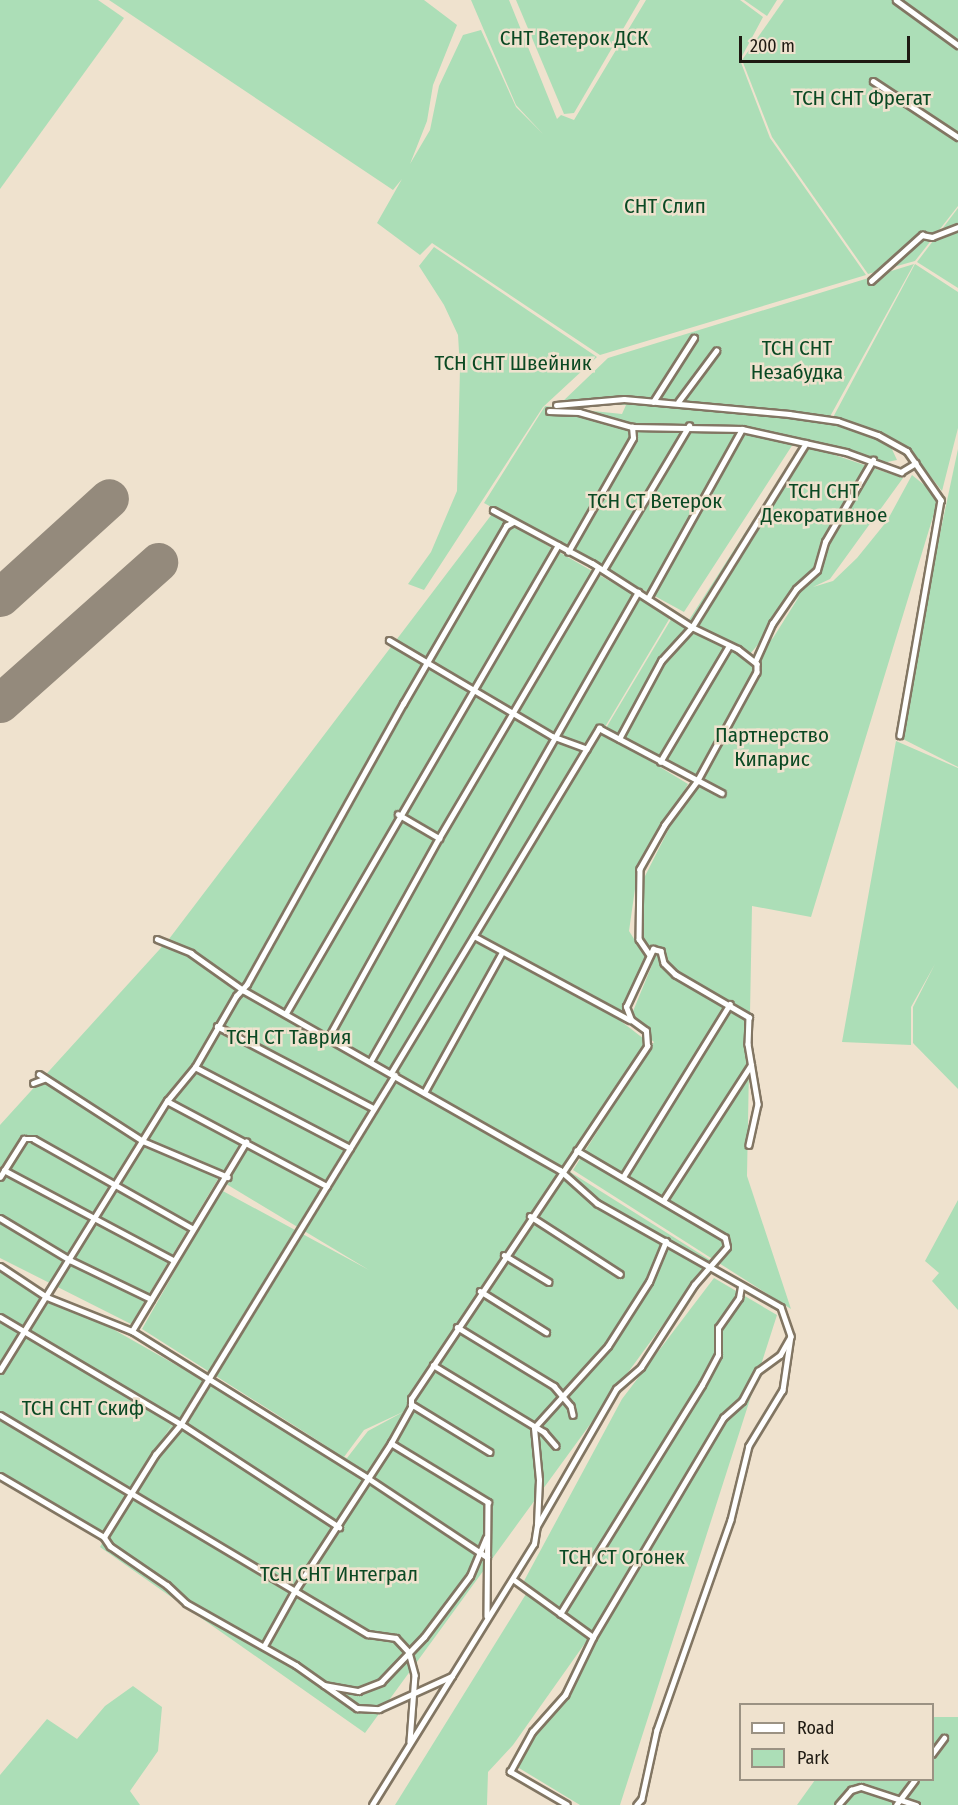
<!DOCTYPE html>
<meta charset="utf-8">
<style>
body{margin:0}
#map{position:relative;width:958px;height:1805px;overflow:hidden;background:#efe2ce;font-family:"Fira Sans Condensed",sans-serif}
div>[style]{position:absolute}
.green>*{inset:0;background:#acdeb7}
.runway>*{height:39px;margin:-19.5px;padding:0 19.5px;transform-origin:19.5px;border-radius:19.5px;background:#948a7c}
.roads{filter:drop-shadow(2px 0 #827663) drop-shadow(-2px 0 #827663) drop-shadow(0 2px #827663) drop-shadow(0 -2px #827663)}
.minor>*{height:4.5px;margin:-2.25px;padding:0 2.25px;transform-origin:2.25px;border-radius:2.25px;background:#fff}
span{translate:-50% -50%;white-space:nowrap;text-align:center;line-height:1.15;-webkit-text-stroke:5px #efe2ce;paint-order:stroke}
.park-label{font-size:21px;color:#0a4923}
.legend{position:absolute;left:739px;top:1703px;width:195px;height:78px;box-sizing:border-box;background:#efe2ce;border:2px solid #9b9283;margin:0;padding:8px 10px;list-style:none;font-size:18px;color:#1e1a12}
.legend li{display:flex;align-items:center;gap:12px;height:30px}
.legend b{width:30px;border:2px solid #9b9283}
.scale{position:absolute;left:739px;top:36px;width:171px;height:27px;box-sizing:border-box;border:3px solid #1e1a12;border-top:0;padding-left:8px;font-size:18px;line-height:21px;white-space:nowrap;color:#1e1a12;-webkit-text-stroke:4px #efe2ce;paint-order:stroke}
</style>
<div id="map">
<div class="green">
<div style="clip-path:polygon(0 0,98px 0,124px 18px,0 189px)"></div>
<div style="clip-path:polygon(109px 0,424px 0,457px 25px,433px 85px,427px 121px,410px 164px,430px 130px,439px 86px,463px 35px,481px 30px,516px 107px,543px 134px,516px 105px,471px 0,509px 0,557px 119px,561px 115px,574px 120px,646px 0,740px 0,763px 17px,740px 60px,770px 138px,866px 275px,600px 355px,432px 243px,420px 255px,377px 223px,402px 179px,393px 190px)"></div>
<div style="clip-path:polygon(516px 0,640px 0,574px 113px,564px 114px)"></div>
<div style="clip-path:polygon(744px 0,777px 0,767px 16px)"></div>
<div style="clip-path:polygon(784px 0,958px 0,958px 206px,915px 261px,868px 274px,772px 137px,742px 60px)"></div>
<div style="clip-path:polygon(958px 208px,958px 288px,917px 262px)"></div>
<div style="clip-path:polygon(434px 247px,597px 357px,543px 407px,424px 590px,408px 584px,431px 552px,457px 491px,460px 368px,458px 335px,444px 305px,419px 266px)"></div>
<div style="clip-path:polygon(914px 264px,827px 422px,830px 423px,915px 264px,958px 292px,958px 428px,942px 491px,908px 448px,844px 424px,835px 424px,890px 445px,897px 460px,887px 462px,795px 441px,684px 612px,484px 503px,545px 406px,622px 414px,626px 405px,560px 404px,608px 358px)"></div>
<div style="clip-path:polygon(802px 444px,903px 478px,830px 579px,813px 587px,833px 581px,857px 558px,887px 521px,912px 475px,939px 497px,811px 917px,752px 906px,747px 1176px,791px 1309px,573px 1170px,654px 1042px,629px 1021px,652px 965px,635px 931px,642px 882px,692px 783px,606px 728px,673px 616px,749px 661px,773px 638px,800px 595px,750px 654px,689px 620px)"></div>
<div style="clip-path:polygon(958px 449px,958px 767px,897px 736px)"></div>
<div style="clip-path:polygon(evenodd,492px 514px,671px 616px,602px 732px,688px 784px,636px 882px,629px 931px,648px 961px,622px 1022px,648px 1042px,424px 1383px,567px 1170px,710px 1260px,365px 1733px,100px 1547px,180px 1411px,102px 1539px,0 1478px,0 1265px,199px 1378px,203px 1372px,331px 1449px,142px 1329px,221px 1190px,369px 1270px,218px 1179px,131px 1324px,0 1258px,0 1125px,169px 939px,492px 514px,405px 1411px,368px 1431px,347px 1458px,344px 1457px,364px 1430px,405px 1411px)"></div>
<div style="clip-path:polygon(896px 741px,958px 768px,958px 1089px,913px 1043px,913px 1007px,935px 964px,911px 1007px,911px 1045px,842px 1042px)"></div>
<div style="clip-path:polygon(958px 1200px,958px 1310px,932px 1281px,939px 1273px,925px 1261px)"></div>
<div style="clip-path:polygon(714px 1278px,777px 1315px,620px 1805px,580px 1805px,514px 1765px,599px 1638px,524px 1581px,622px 1399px)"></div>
<div style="clip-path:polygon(526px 1594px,588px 1639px,513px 1745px,488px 1772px,487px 1805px,395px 1805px)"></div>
<div style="clip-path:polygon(133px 1686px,162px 1707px,158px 1751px,130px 1791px,140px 1805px,0 1805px,0 1775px,47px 1719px,77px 1739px,105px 1706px)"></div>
<div style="clip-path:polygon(933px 1717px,958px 1717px,958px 1805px,797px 1805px,815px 1780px,932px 1780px)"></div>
</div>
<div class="runway">
<div style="left:0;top:597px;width:147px;rotate:-42.2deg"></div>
<div style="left:0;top:703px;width:212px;rotate:-41.7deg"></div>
</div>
<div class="roads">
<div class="minor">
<div style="left:896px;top:0;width:77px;rotate:36deg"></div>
<div style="left:873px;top:81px;width:102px;rotate:33.4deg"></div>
<div style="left:871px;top:281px;width:69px;rotate:-42deg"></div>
<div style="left:922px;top:235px;width:10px;rotate:11deg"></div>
<div style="left:932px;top:237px;width:28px;rotate:-21deg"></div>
<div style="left:653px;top:402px;width:76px;rotate:-57.4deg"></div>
<div style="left:678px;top:402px;width:64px;rotate:-53.3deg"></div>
<div style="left:556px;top:405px;width:68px;rotate:-5deg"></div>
<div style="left:624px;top:399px;width:166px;rotate:5.2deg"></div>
<div style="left:789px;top:414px;width:49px;rotate:8.1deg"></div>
<div style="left:838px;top:421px;width:42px;rotate:19.3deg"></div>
<div style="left:878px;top:435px;width:33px;rotate:29deg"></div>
<div style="left:907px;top:451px;width:60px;rotate:55.2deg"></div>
<div style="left:941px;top:500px;width:239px;rotate:99.9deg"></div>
<div style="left:549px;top:411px;width:30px;rotate:2deg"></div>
<div style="left:579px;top:412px;width:55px;rotate:15.8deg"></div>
<div style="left:632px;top:427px;width:110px;rotate:1deg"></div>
<div style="left:742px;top:429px;width:107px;rotate:12.5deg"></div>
<div style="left:846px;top:452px;width:59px;rotate:20deg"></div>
<div style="left:901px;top:472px;width:17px;rotate:-31deg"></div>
<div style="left:493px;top:510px;width:112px;rotate:28.2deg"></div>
<div style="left:592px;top:563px;width:119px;rotate:32.6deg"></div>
<div style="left:692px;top:627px;width:51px;rotate:25.6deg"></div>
<div style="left:738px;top:649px;width:24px;rotate:38deg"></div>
<div style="left:757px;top:664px;width:8px;rotate:90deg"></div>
<div style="left:757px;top:672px;width:125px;rotate:118.6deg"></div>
<div style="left:697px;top:782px;width:54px;rotate:126.7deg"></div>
<div style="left:665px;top:825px;width:51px;rotate:119.6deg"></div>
<div style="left:640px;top:869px;width:70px;rotate:90.8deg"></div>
<div style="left:639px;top:939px;width:18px;rotate:56deg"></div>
<div style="left:568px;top:552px;width:131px;rotate:-60.3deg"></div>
<div style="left:633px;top:438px;width:11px;rotate:-95deg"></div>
<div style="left:603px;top:570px;width:168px;rotate:-59.2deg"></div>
<div style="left:648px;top:598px;width:193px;rotate:-60.9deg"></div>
<div style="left:389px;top:640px;width:189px;rotate:30.5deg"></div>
<div style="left:552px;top:736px;width:37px;rotate:20deg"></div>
<div style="left:755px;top:662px;width:42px;rotate:-65.9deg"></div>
<div style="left:772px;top:624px;width:42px;rotate:-55.6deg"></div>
<div style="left:796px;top:589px;width:28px;rotate:-42deg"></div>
<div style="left:817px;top:570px;width:29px;rotate:-74deg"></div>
<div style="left:825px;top:542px;width:95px;rotate:-59.7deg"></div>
<div style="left:619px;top:739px;width:89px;rotate:-61.7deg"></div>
<div style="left:661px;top:661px;width:46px;rotate:-47.6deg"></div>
<div style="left:692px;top:627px;width:216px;rotate:-58.2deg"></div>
<div style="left:660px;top:762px;width:135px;rotate:-59.3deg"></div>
<div style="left:398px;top:814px;width:48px;rotate:30.3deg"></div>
<div style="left:474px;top:936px;width:177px;rotate:28.3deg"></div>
<div style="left:157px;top:939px;width:37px;rotate:22deg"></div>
<div style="left:191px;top:953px;width:64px;rotate:35.4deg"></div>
<div style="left:243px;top:990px;width:365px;rotate:29.6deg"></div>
<div style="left:560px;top:1170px;width:50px;rotate:41.7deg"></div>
<div style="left:597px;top:1203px;width:211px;rotate:29.5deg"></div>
<div style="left:781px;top:1307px;width:31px;rotate:71deg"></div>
<div style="left:791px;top:1336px;width:55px;rotate:98.4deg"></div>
<div style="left:783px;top:1390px;width:66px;rotate:121.3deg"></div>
<div style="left:749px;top:1446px;width:76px;rotate:103.7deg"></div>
<div style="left:731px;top:1520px;width:223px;rotate:109.4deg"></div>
<div style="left:657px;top:1730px;width:71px;rotate:102.3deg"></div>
<div style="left:642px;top:1799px;width:8px;rotate:130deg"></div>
<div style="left:286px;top:1013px;width:541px;rotate:-59.83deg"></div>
<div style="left:217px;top:1026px;width:176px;rotate:27.7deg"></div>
<div style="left:328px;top:1038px;width:229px;rotate:-61deg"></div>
<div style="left:439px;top:838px;width:313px;rotate:-59.5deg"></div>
<div style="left:370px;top:1062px;width:541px;rotate:-60.31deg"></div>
<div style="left:195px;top:1067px;width:175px;rotate:27.6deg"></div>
<div style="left:391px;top:1073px;width:403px;rotate:-58.9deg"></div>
<div style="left:599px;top:728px;width:139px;rotate:27.9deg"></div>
<div style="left:39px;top:1074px;width:124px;rotate:32.8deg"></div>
<div style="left:143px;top:1141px;width:92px;rotate:23deg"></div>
<div style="left:33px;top:1083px;width:12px;rotate:-20deg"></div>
<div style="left:424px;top:1093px;width:159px;rotate:-61deg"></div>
<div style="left:167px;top:1101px;width:181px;rotate:28deg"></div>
<div style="left:4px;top:1170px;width:191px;rotate:28deg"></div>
<div style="left:0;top:1177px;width:45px;rotate:-57.7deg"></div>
<div style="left:24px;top:1139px;width:10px"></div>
<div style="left:34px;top:1139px;width:181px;rotate:29.4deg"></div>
<div style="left:623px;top:1177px;width:203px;rotate:-58.3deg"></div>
<div style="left:663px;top:1201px;width:162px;rotate:-57.1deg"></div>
<div style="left:530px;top:1216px;width:107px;rotate:32.8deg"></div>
<div style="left:0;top:1218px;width:82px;rotate:31deg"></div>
<div style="left:70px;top:1260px;width:90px;rotate:25.7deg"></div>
<div style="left:504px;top:1255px;width:52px;rotate:31deg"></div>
<div style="left:0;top:1266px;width:56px;rotate:33.4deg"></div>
<div style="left:47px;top:1297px;width:92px;rotate:21.8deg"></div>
<div style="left:132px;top:1331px;width:278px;rotate:31.9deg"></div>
<div style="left:368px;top:1478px;width:143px;rotate:33.6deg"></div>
<div style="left:480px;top:1291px;width:78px;rotate:31.8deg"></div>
<div style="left:0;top:1317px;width:210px;rotate:30.6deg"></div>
<div style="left:181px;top:1424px;width:189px;rotate:33.1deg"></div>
<div style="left:457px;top:1327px;width:114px;rotate:31.3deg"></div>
<div style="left:554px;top:1386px;width:26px;rotate:50deg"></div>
<div style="left:571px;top:1406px;width:9px;rotate:77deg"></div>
<div style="left:132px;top:1331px;width:221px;rotate:-58.9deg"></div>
<div style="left:433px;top:1365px;width:130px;rotate:31.1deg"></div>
<div style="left:544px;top:1432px;width:18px;rotate:49deg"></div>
<div style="left:0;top:1370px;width:317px;rotate:-58.2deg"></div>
<div style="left:167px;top:1101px;width:44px;rotate:-50.5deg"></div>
<div style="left:195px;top:1067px;width:82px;rotate:-60deg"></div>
<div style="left:236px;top:996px;width:16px;rotate:-47deg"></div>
<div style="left:247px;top:984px;width:321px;rotate:-60.9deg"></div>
<div style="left:403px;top:704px;width:206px;rotate:-59.9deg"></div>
<div style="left:506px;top:526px;width:8px;rotate:-30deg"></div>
<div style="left:411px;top:1404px;width:92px;rotate:31.3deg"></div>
<div style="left:0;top:1415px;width:428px;rotate:30.8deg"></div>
<div style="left:368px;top:1634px;width:28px;rotate:8deg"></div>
<div style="left:396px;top:1638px;width:19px;rotate:47deg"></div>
<div style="left:409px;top:1652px;width:24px;rotate:75deg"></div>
<div style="left:415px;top:1675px;width:67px;rotate:94.3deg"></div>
<div style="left:391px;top:1443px;width:114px;rotate:31.3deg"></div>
<div style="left:488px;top:1502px;width:114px;rotate:90.5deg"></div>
<div style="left:0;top:1476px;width:121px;rotate:30.4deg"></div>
<div style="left:104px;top:1537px;width:11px;rotate:56deg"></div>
<div style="left:110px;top:1546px;width:69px;rotate:34.4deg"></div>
<div style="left:167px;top:1585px;width:26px;rotate:43deg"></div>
<div style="left:186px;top:1603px;width:126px;rotate:29.4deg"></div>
<div style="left:296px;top:1665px;width:75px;rotate:35.2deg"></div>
<div style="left:357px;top:1708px;width:22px;rotate:3deg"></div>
<div style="left:379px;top:1709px;width:80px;rotate:-24.3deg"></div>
<div style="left:537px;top:1524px;width:44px;rotate:-87.4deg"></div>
<div style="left:539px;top:1480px;width:52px;rotate:-95.5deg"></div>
<div style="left:534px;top:1428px;width:110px;rotate:-47.9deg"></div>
<div style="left:608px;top:1346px;width:76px;rotate:-57.4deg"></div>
<div style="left:649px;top:1282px;width:44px;rotate:-67.5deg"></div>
<div style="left:104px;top:1537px;width:97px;rotate:-58.1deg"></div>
<div style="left:155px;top:1455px;width:40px;rotate:-50deg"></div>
<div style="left:181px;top:1424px;width:409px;rotate:-58.5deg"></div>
<div style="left:513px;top:1579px;width:99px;rotate:35.9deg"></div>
<div style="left:560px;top:1614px;width:269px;rotate:-58.2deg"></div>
<div style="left:702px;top:1385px;width:34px;rotate:-62deg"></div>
<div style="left:718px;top:1355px;width:27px;rotate:-90deg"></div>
<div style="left:718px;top:1328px;width:37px;rotate:-55deg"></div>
<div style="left:739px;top:1298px;width:11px;rotate:-80deg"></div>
<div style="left:264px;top:1646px;width:62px;rotate:-60.9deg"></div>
<div style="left:294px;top:1592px;width:178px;rotate:-56.9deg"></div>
<div style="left:391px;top:1443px;width:41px;rotate:-60.9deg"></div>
<div style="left:411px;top:1407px;width:8px;rotate:-90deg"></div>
<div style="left:411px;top:1399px;width:425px;rotate:-56.2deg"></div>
<div style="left:647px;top:1046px;width:15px;rotate:-94deg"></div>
<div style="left:646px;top:1031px;width:19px;rotate:-144deg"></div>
<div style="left:631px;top:1020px;width:14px;rotate:-111deg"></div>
<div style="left:626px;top:1007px;width:64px;rotate:-65deg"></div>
<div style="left:653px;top:949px;width:8px;rotate:14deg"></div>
<div style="left:661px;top:951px;width:12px;rotate:76deg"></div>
<div style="left:664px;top:963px;width:16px;rotate:45deg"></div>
<div style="left:675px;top:974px;width:86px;rotate:30.2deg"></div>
<div style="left:749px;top:1017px;width:27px;rotate:92deg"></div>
<div style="left:748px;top:1044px;width:61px;rotate:80.5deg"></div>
<div style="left:758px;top:1104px;width:42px;rotate:102.4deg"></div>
<div style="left:324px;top:1685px;width:35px;rotate:10deg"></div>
<div style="left:358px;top:1691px;width:25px;rotate:-21deg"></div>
<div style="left:381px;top:1682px;width:62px;rotate:-46.3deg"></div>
<div style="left:424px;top:1637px;width:76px;rotate:-53deg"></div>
<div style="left:470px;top:1576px;width:41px;rotate:-67.2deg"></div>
<div style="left:932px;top:1754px;width:20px;rotate:-53deg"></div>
<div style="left:372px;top:1805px;width:307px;rotate:-58.2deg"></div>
<div style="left:534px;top:1544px;width:18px;rotate:-81deg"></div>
<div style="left:537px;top:1526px;width:158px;rotate:-60deg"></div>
<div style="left:616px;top:1389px;width:33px;rotate:-41deg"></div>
<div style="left:641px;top:1367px;width:98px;rotate:-57.1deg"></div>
<div style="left:694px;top:1285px;width:50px;rotate:-49deg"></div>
<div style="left:727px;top:1247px;width:9px;rotate:-103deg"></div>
<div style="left:725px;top:1238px;width:172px;rotate:-149.6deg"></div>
<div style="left:567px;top:1805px;width:66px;rotate:-149.9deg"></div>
<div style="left:510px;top:1772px;width:46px;rotate:-61.2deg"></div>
<div style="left:532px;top:1732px;width:50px;rotate:-48.3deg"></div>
<div style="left:565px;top:1695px;width:64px;rotate:-64.2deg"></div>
<div style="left:593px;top:1637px;width:255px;rotate:-59.3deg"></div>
<div style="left:723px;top:1418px;width:25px;rotate:-42deg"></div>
<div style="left:742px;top:1401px;width:34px;rotate:-62deg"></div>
<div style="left:758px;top:1371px;width:27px;rotate:-36deg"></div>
<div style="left:780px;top:1355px;width:20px;rotate:-60deg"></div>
<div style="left:838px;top:1805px;width:20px;rotate:-49deg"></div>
<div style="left:851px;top:1790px;width:10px;rotate:-17deg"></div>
<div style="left:861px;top:1787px;width:58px;rotate:18.1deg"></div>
<div style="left:896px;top:1805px;width:31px;rotate:-53deg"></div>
</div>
</div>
<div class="park-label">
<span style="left:574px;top:38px">СНТ Ветерок ДСК</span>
<span style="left:862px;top:98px">ТСН СНТ Фрегат</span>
<span style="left:665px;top:206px">СНТ Слип</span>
<span style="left:797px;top:360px">ТСН СНТ<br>Незабудка</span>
<span style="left:513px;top:363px">ТСН СНТ Швейник</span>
<span style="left:824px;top:503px">ТСН СНТ<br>Декоративное</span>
<span style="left:655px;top:501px">ТСН СТ Ветерок</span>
<span style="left:772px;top:747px">Партнерство<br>Кипарис</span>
<span style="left:289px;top:1037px">ТСН СТ Таврия</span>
<span style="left:83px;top:1408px">ТСН СНТ Скиф</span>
<span style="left:622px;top:1557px">ТСН СТ Огонек</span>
<span style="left:339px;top:1574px">ТСН СНТ Интеграл</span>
</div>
<ul class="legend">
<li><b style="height:8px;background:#fff"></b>Road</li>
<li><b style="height:16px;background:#acdeb7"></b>Park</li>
</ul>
<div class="scale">200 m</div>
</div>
